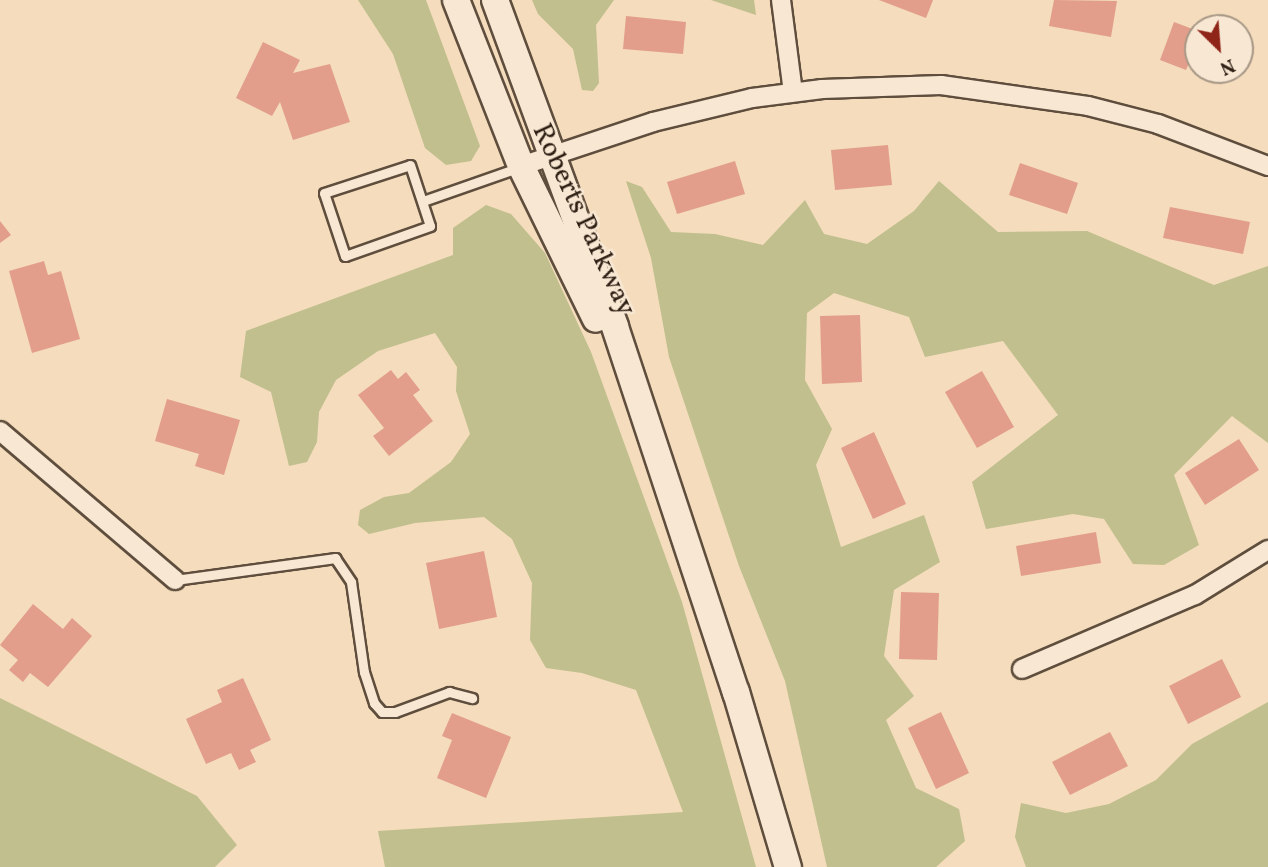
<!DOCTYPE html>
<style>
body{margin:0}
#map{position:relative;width:1268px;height:867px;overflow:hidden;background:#f4dcbc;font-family:Vollkorn,serif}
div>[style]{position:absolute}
.green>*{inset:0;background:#c0bf8d}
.building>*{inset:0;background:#e29e8a}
.roads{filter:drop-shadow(2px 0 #5f4e3d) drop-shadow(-2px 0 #5f4e3d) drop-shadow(0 2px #5f4e3d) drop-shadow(0 -2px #5f4e3d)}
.lane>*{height:9px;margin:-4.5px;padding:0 4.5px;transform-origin:4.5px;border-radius:4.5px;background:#f8e8d3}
.street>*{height:18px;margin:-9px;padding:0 9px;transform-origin:9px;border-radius:9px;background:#f8e8d3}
.secondary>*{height:26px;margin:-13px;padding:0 13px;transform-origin:13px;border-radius:13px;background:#f8e8d3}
span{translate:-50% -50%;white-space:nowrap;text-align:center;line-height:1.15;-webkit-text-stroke:5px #f8e8d3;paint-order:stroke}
.street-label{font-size:28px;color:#2d1e13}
.north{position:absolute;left:1184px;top:14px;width:70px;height:70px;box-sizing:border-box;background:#f8e8d3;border:2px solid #a79786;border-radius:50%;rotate:155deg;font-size:19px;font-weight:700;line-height:28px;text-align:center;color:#2d1e13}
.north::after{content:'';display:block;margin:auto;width:24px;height:32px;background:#8f2418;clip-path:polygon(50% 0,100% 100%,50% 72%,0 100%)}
</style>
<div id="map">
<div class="green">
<div style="clip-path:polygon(358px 0,426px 0,480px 146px,471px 161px,446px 165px,425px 148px,393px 54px)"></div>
<div style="clip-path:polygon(532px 0,614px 0,596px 25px,599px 83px,593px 91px,582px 90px,573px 49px,538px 14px)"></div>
<div style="clip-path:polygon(711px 0,754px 0,756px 15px)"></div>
<div style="clip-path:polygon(626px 181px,642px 187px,671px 232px,715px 234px,763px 245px,805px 200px,824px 234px,867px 244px,914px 211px,939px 181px,998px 232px,1087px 231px,1214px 285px,1268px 266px,1268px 443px,1232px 416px,1174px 475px,1199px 545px,1164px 565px,1133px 564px,1104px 519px,1073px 514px,986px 529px,972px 482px,1058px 415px,1003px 341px,925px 357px,909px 317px,834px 293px,807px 313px,805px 380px,832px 429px,816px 465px,841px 547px,924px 515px,940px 562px,894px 590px,884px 656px,914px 696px,886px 720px,916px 788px,959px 809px,965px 841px,936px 867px,827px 867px,785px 681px,739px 566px,669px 357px,651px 258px)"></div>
<div style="clip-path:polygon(486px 205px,511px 214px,545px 253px,591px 352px,682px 602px,756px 867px,385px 867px,378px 831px,683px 812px,636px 690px,582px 673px,546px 668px,530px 640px,532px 583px,512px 539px,484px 517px,415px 523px,369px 534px,358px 525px,360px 510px,384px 497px,409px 493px,451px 462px,470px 434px,456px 391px,457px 367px,435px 333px,378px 351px,336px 380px,319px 412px,317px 442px,307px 462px,289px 466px,271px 392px,240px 377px,246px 331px,453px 255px,453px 228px)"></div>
<div style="clip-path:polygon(0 698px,197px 796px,237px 845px,215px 867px,0 867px)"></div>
<div style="clip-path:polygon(1268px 702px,1268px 867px,1026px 867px,1015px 837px,1021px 803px,1066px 813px,1109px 804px,1156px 780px,1192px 744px)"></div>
</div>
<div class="building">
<div style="clip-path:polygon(879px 0,933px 0,926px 18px)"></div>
<div style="clip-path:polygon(1054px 0,1117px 1px,1111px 37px,1049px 26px)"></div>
<div style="clip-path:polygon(626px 16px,686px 22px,683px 54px,623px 49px)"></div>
<div style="clip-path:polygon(1174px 22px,1198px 31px,1198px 66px,1189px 63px,1186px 70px,1160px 60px)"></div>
<div style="clip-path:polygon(263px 42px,300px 60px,293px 73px,330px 64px,350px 122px,293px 140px,280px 102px,272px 116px,236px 98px)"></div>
<div style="clip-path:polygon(888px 145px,892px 185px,835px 190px,831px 150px)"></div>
<div style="clip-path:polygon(735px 161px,745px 194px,677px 214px,667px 182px)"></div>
<div style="clip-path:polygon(1020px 163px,1078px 183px,1067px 214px,1009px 195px)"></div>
<div style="clip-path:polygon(1170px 207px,1250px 222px,1243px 254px,1163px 238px)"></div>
<div style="clip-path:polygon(0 221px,11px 235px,0 243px)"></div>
<div style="clip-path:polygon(44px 261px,48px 275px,61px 271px,80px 339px,32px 353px,9px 271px)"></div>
<div style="clip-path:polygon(860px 315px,862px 382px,822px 384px,820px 316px)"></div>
<div style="clip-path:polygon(391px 370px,398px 379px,406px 372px,420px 390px,413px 395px,433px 421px,389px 456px,373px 436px,384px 428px,358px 395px)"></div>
<div style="clip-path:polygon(982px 371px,1014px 427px,977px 448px,945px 392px)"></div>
<div style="clip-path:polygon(167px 399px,240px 420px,224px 475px,195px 466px,199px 454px,155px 441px)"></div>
<div style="clip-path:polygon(874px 432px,906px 504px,873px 519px,841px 448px)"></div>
<div style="clip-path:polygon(1239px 439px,1259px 470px,1205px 505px,1185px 473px)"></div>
<div style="clip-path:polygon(1096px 532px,1101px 563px,1021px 576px,1016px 546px)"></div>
<div style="clip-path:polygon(484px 551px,497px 617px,439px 629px,426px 563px)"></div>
<div style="clip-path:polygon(901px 592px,939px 593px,937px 660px,899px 659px)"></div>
<div style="clip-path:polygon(33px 604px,63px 629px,72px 618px,92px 636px,48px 687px,30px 673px,23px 682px,9px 670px,18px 660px,0 645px)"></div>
<div style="clip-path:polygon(1222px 659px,1241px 697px,1188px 724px,1169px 686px)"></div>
<div style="clip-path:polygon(243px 678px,271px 740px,250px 750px,256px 762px,239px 770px,231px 753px,206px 764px,186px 719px,222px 702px,217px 690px)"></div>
<div style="clip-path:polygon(941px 712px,969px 773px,936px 789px,908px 728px)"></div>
<div style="clip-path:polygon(452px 713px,511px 737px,486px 798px,437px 778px,452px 740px,442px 736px)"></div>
<div style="clip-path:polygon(1110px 732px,1128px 766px,1070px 795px,1052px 762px)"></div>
</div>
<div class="roads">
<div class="lane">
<div style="left:410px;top:165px;width:64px;rotate:71.8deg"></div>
<div style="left:430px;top:226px;width:90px;rotate:160.6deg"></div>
<div style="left:345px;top:256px;width:66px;rotate:-108.4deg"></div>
<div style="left:324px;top:193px;width:90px;rotate:-18deg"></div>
<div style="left:423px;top:201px;width:100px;rotate:-19.3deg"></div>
<div style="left:175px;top:580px;width:162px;rotate:-7.8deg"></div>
<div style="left:335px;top:558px;width:29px;rotate:56deg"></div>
<div style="left:351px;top:582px;width:91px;rotate:81.8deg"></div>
<div style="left:364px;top:672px;width:33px;rotate:72deg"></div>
<div style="left:374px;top:703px;width:12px;rotate:48deg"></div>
<div style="left:382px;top:712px;width:13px"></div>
<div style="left:395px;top:712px;width:58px;rotate:-20.3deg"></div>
<div style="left:449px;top:692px;width:24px;rotate:15deg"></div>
</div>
<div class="street">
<div style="left:781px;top:0;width:93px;rotate:82.6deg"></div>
<div style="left:521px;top:166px;width:139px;rotate:-18.4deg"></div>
<div style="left:653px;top:122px;width:102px;rotate:-13.6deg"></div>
<div style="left:752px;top:98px;width:71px;rotate:-7.3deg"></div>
<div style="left:822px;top:89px;width:119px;rotate:-1.9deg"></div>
<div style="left:941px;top:85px;width:148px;rotate:8.1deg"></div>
<div style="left:1088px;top:106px;width:72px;rotate:14.4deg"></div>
<div style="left:1158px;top:124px;width:118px;rotate:20.9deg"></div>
<div style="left:0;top:431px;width:230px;rotate:40.4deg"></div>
<div style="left:1022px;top:669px;width:188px;rotate:-23.2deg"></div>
<div style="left:1195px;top:595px;width:86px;rotate:-31.7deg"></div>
</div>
<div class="secondary">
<div style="left:456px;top:0;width:178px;rotate:68.6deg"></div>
<div style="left:521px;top:166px;width:170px;rotate:63.9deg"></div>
<div style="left:495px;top:0;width:348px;rotate:69.8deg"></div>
<div style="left:615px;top:327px;width:385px;rotate:71.7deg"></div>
<div style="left:736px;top:692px;width:183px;rotate:73.5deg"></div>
</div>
</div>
<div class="street-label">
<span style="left:583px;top:220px;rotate:65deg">Roberts Parkway</span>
</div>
<div class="north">N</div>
</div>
